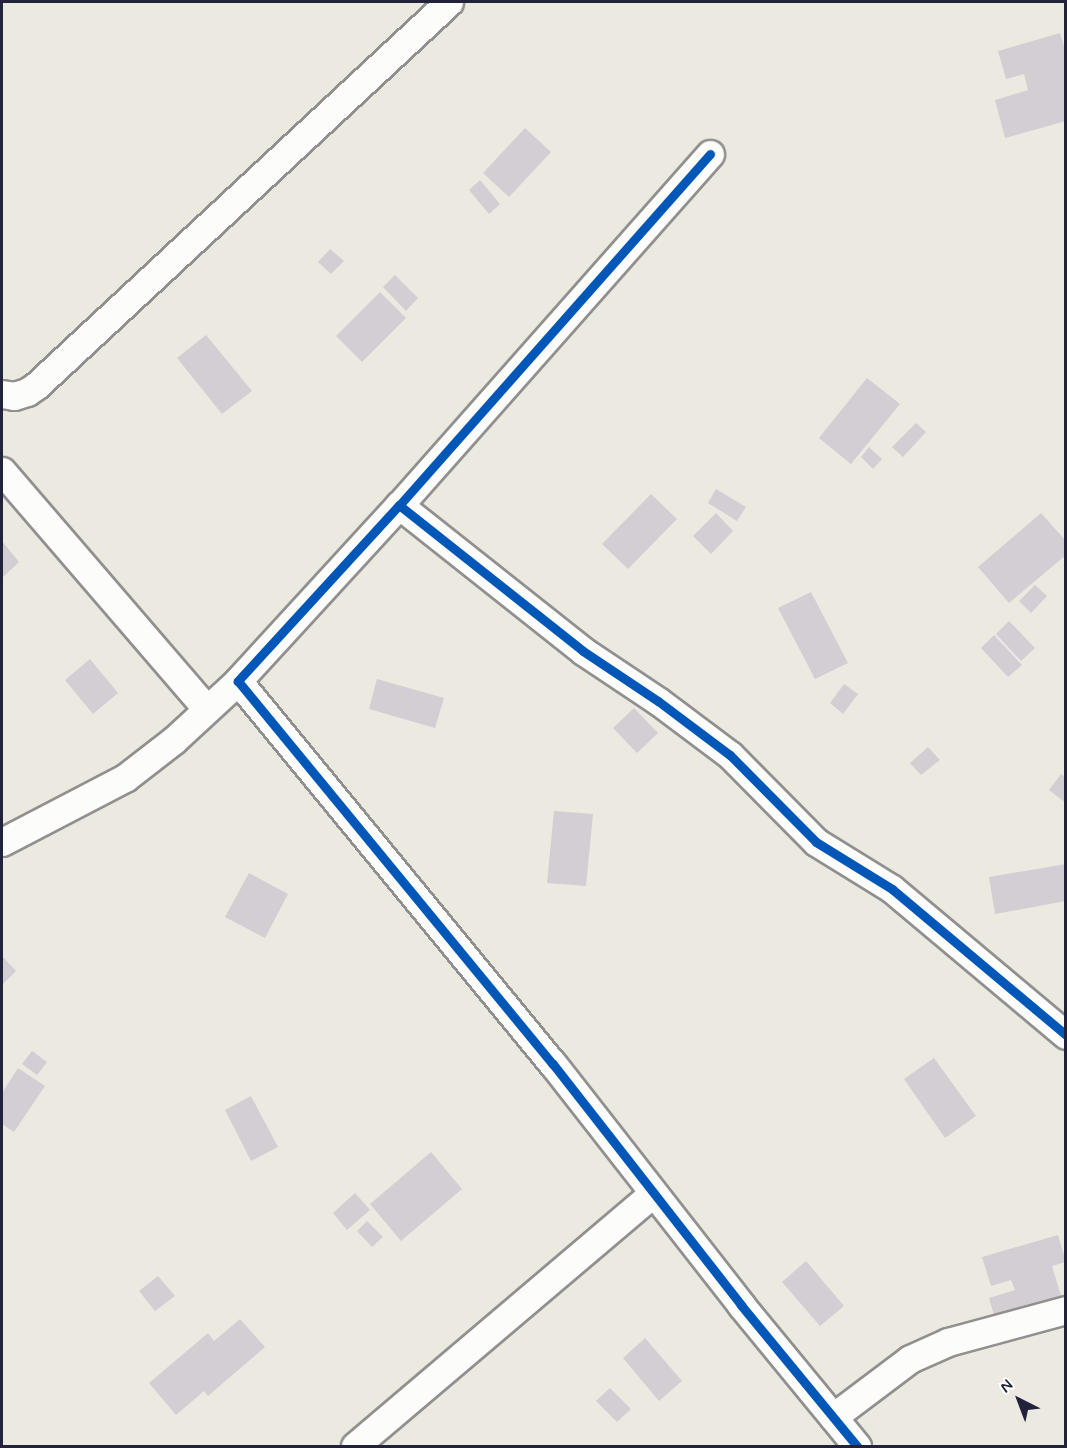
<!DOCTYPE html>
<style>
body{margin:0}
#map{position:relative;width:1067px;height:1448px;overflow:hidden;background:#eceae0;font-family:Mynerve,sans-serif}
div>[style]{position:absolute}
.building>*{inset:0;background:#d3cdd4}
.roads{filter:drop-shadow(2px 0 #91908f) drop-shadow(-2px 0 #91908f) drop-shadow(0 2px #91908f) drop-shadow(0 -2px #91908f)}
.street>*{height:27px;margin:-13.5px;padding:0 13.5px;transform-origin:13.5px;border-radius:13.5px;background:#fcfcfa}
.cycleway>*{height:9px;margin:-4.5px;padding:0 4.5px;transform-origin:4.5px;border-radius:4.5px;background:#0057b8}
span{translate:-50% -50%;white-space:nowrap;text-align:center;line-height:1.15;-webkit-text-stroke:4.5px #fff;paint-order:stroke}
.frame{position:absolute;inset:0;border:3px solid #22223b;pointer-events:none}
.north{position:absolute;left:989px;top:1370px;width:60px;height:60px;-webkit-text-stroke:4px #fff;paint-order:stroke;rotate:318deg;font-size:16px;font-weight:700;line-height:24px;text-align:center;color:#22223b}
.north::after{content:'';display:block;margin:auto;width:21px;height:27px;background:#22223b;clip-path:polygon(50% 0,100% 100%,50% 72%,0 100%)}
</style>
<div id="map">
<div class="building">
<div style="clip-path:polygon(1060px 33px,1066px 53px,1066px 121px,1005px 138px,995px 100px,1028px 90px,1024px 74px,1006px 79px,998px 51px)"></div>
<div style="clip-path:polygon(525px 128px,551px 152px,509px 197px,483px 173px)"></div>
<div style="clip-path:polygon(480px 180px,500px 204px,489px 214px,469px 190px)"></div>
<div style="clip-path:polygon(330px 249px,344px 261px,331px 274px,318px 262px)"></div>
<div style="clip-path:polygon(395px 275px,418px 298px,406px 311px,383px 287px)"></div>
<div style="clip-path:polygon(380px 292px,406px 318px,362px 362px,336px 336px)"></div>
<div style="clip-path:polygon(206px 335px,252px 391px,222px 414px,177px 358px)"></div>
<div style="clip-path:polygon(867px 378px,900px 404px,851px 464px,819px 438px)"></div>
<div style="clip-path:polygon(916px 423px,926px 432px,903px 457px,892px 447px)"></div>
<div style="clip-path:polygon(869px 447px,882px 459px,873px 469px,861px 457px)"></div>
<div style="clip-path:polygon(716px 489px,746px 507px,737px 521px,708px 503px)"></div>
<div style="clip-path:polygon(651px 494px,677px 519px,628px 569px,602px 544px)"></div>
<div style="clip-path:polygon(716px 513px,733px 531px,711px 554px,693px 536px)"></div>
<div style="clip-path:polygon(1041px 513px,1066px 541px,1066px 555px,1009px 603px,978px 567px)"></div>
<div style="clip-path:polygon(2px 541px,19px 562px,2px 578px)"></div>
<div style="clip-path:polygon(1035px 585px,1047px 596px,1031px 613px,1019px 601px)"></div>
<div style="clip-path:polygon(811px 592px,848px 663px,815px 679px,778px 608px)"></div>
<div style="clip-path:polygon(1009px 621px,1035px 648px,1021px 661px,996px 634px)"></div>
<div style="clip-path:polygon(994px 635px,1022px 665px,1008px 677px,981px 648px)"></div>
<div style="clip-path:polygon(90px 659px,118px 693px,93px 714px,65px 680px)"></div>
<div style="clip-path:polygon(377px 679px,444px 698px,435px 728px,369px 709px)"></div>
<div style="clip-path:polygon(844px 684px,858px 694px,843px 714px,830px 703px)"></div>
<div style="clip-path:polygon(634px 708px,658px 733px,637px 753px,613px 728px)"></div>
<div style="clip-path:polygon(928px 747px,940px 760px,921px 775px,910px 763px)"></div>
<div style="clip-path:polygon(1061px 774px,1066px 778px,1066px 803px,1049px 790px)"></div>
<div style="clip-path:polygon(554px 811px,593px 814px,586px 886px,547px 883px)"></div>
<div style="clip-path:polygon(1066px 864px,1066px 901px,995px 914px,989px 877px)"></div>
<div style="clip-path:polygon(249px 873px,288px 894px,265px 938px,225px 917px)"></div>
<div style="clip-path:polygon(2px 956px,16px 971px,2px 985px)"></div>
<div style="clip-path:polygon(32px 1051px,47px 1062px,37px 1075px,22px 1064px)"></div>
<div style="clip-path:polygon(934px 1058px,976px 1116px,945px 1138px,904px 1079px)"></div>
<div style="clip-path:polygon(18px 1068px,45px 1086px,14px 1132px,2px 1124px,2px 1093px)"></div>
<div style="clip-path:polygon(251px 1096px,278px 1147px,251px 1161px,225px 1110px)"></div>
<div style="clip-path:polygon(431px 1152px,462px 1189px,401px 1241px,370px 1204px)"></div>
<div style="clip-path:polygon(355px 1193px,370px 1210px,347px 1230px,333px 1213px)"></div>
<div style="clip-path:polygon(367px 1221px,383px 1237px,372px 1247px,357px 1231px)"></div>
<div style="clip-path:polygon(1058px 1235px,1066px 1262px,1052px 1266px,1064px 1306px,997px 1326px,989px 1298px,1015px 1290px,1011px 1280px,991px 1286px,982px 1257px)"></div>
<div style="clip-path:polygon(806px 1261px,844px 1306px,820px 1326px,782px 1282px)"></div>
<div style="clip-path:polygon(158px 1276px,175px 1296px,155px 1311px,139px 1291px)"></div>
<div style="clip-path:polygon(240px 1319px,265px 1347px,208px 1396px,204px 1391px,176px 1415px,149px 1383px,208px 1333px,214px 1341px)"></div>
<div style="clip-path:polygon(645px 1338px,682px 1381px,659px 1401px,623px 1358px)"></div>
<div style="clip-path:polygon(610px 1388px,631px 1409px,617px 1422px,596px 1401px)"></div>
</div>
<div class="roads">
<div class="street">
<div style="left:710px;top:154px;width:469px;rotate:131.5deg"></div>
<div style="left:399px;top:505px;width:239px;rotate:132.5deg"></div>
<div style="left:238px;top:681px;width:496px;rotate:50.6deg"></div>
<div style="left:553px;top:1064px;width:306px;rotate:52deg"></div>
<div style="left:741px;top:1305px;width:183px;rotate:50.6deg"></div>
<div style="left:2px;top:394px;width:12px;rotate:9deg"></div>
<div style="left:14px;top:396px;width:14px;rotate:-17deg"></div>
<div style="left:27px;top:392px;width:11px;rotate:-34deg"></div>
<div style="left:36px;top:386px;width:564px;rotate:-42.92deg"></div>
<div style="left:2px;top:471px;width:314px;rotate:49.3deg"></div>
<div style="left:399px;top:505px;width:235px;rotate:38.4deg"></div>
<div style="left:583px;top:651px;width:90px;rotate:33.7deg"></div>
<div style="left:658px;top:701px;width:90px;rotate:36.9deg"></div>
<div style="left:730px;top:755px;width:122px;rotate:45.3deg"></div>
<div style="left:816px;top:842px;width:89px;rotate:31.7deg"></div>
<div style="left:892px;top:889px;width:227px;rotate:40deg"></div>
<div style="left:2px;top:842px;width:139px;rotate:-27.5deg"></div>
<div style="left:125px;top:778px;width:62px;rotate:-37.8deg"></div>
<div style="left:174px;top:740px;width:87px;rotate:-42.7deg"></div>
<div style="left:833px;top:1417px;width:96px;rotate:-37deg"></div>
<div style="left:910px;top:1359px;width:42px;rotate:-24.1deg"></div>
<div style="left:948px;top:1342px;width:122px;rotate:-15.2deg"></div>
<div style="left:355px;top:1446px;width:391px;rotate:-40.3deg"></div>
</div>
</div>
<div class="cycleway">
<div style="left:710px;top:154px;width:469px;rotate:131.5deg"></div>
<div style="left:399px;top:505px;width:239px;rotate:132.5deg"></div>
<div style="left:238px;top:681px;width:496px;rotate:50.6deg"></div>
<div style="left:553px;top:1064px;width:306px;rotate:52deg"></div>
<div style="left:741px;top:1305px;width:183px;rotate:50.6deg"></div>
<div style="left:399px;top:505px;width:235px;rotate:38.4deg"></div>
<div style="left:583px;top:651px;width:90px;rotate:33.7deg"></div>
<div style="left:658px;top:701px;width:90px;rotate:36.9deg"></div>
<div style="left:730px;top:755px;width:122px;rotate:45.3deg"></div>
<div style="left:816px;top:842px;width:89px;rotate:31.7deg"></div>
<div style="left:892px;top:889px;width:227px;rotate:40deg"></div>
</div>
<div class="frame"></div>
<div class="north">N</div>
</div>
